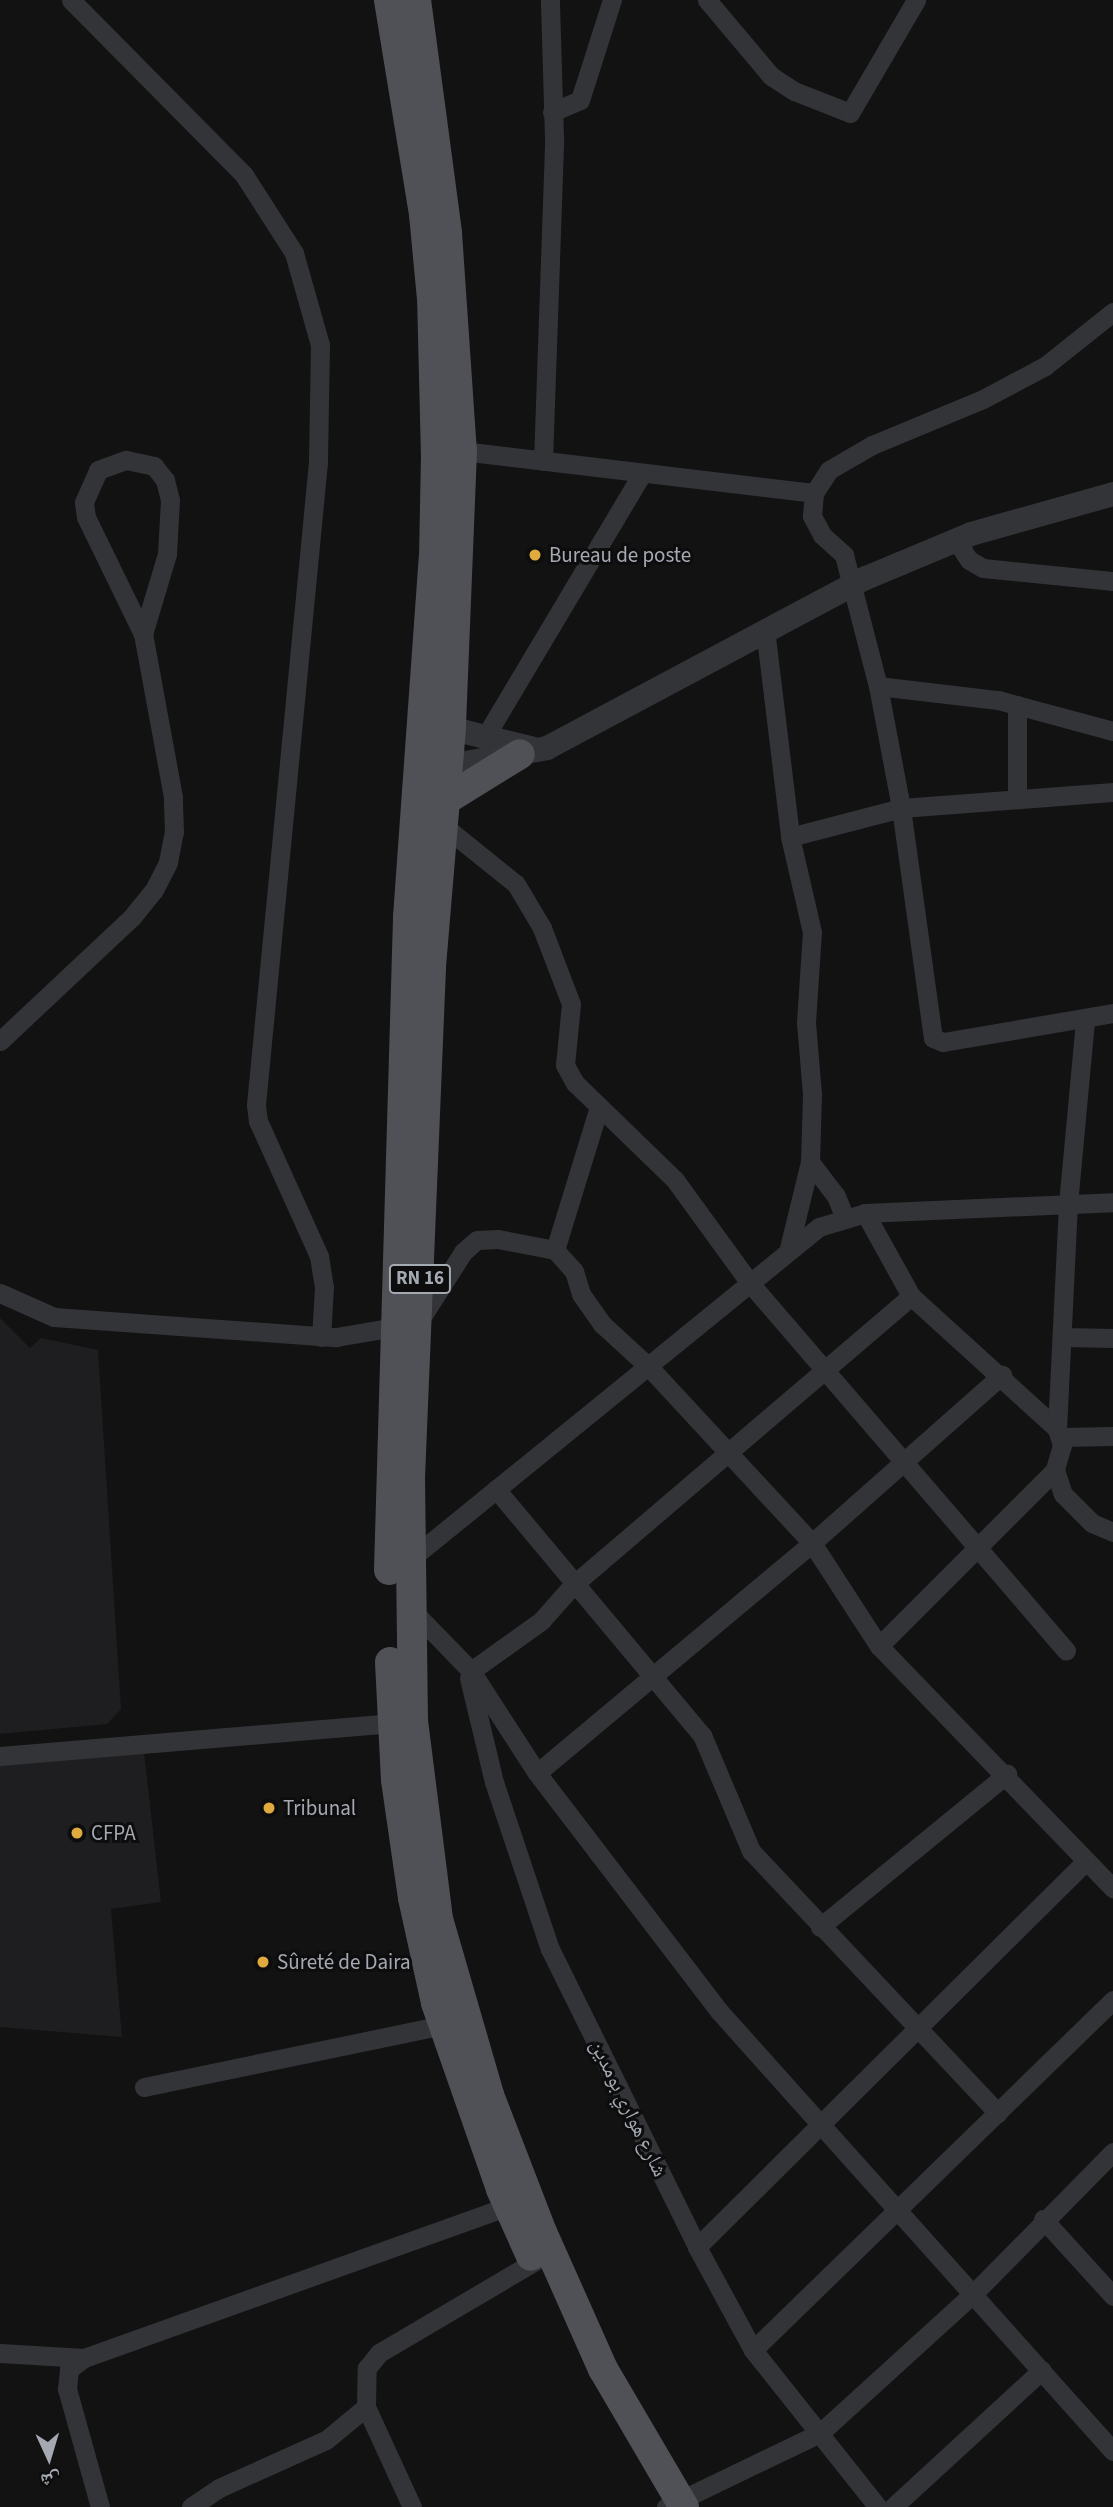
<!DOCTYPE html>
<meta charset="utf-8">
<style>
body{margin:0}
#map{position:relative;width:1113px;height:2507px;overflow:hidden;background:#121213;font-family:"Source Sans 3","Noto Naskh Arabic",sans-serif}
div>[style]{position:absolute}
.built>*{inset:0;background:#1e1e20}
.minor>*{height:19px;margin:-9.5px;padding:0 9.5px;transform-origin:9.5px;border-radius:9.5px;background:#333438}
.tertiary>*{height:24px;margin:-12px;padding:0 12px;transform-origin:12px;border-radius:12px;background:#333438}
.primary>*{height:30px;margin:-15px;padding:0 15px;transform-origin:15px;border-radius:15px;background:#505157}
.dots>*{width:19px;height:19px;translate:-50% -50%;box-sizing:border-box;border:4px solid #0d0d0e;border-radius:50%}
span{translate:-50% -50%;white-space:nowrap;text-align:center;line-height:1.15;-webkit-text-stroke:6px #0d0d0e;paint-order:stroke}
.shield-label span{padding:2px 5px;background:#0d0d0e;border:2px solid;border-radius:5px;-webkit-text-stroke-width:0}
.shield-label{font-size:19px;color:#a5a9b2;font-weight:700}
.poi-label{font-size:21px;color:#a5a9b2}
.left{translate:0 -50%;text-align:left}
.street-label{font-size:21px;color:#a5a9b2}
.north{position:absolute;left:14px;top:2423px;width:70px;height:70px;-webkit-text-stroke:5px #0d0d0e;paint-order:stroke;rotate:176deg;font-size:19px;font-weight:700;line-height:28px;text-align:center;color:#a5a9b2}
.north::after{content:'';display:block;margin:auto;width:24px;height:32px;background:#a5a9b2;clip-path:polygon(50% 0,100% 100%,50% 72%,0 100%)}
</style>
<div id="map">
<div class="built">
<div style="clip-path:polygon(0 1318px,30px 1348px,41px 1338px,98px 1350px,121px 1709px,107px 1724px,0 1734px)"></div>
<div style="clip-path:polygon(144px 1752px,161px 1902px,111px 1909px,122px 2037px,0 2027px,0 1764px)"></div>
</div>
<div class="minor">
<div style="left:71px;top:0;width:246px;rotate:45.3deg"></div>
<div style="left:244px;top:175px;width:93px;rotate:57.3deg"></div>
<div style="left:294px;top:253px;width:96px;rotate:74.2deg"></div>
<div style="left:320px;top:345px;width:117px;rotate:91deg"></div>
<div style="left:318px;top:462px;width:646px;rotate:95.51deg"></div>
<div style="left:256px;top:1105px;width:16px;rotate:83deg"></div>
<div style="left:258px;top:1121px;width:148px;rotate:65.7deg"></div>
<div style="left:319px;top:1256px;width:31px;rotate:81deg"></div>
<div style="left:324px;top:1287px;width:50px;rotate:93.4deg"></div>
<div style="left:707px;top:0;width:99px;rotate:49.9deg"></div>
<div style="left:771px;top:76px;width:27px;rotate:33deg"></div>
<div style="left:794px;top:91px;width:60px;rotate:21.4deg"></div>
<div style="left:850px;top:113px;width:131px;rotate:-59.7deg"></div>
<div style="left:552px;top:112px;width:30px;rotate:-23deg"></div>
<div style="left:580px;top:100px;width:105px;rotate:-72.3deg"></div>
<div style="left:1113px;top:312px;width:87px;rotate:141.5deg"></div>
<div style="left:1045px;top:366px;width:70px;rotate:152deg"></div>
<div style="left:983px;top:399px;width:120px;rotate:157.5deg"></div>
<div style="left:872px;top:445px;width:50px;rotate:149.8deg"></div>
<div style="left:829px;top:470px;width:27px;rotate:123deg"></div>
<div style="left:814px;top:493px;width:23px;rotate:95deg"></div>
<div style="left:812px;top:516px;width:21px;rotate:62deg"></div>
<div style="left:822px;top:535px;width:30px;rotate:42deg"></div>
<div style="left:844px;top:555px;width:135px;rotate:75.5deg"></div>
<div style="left:878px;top:686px;width:121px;rotate:6.7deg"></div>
<div style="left:998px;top:700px;width:119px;rotate:15.1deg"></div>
<div style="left:462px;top:451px;width:354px;rotate:6.8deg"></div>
<div style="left:543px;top:461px;width:323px;rotate:-88deg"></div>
<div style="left:554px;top:138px;width:138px;rotate:-91.7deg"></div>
<div style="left:956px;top:540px;width:24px;rotate:57deg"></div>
<div style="left:969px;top:560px;width:16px;rotate:30deg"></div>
<div style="left:983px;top:568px;width:131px;rotate:5.7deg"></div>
<div style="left:765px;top:629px;width:209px;rotate:83.1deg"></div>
<div style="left:790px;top:837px;width:115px;rotate:-14.6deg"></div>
<div style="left:901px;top:808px;width:213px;rotate:-4.3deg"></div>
<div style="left:878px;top:686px;width:124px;rotate:79.3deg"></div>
<div style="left:901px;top:808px;width:232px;rotate:82.1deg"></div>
<div style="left:933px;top:1038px;width:11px;rotate:22deg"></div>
<div style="left:943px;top:1042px;width:172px;rotate:-9.7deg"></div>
<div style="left:485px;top:737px;width:306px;rotate:-59.2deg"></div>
<div style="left:1017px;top:798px;width:93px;rotate:-90deg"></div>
<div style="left:440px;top:823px;width:97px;rotate:38.8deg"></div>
<div style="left:516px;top:884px;width:51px;rotate:59.4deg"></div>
<div style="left:542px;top:928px;width:81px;rotate:69.1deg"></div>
<div style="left:571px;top:1004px;width:61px;rotate:95.6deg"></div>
<div style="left:565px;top:1065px;width:21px;rotate:61deg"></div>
<div style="left:575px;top:1083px;width:139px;rotate:44.1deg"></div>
<div style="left:675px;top:1180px;width:126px;rotate:54deg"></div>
<div style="left:749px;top:1282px;width:486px;rotate:49.3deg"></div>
<div style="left:0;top:1041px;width:181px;rotate:-43.2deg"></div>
<div style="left:132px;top:917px;width:35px;rotate:-51deg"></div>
<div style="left:154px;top:890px;width:31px;rotate:-63deg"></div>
<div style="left:168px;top:862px;width:31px;rotate:-79deg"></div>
<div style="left:174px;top:832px;width:35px;rotate:-92deg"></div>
<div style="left:173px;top:797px;width:166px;rotate:-100.4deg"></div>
<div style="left:143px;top:634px;width:130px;rotate:-116deg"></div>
<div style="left:86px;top:517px;width:15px;rotate:-98deg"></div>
<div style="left:84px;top:502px;width:35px;rotate:-66deg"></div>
<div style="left:98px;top:470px;width:30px;rotate:-20deg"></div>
<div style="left:126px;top:460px;width:29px;rotate:12deg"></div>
<div style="left:154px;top:466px;width:18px;rotate:52deg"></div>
<div style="left:165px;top:480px;width:21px;rotate:76deg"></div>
<div style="left:170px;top:500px;width:54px;rotate:93.2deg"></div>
<div style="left:167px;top:554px;width:84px;rotate:106.7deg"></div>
<div style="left:810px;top:1162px;width:43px;rotate:52.6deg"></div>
<div style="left:836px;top:1196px;width:22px;rotate:68deg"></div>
<div style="left:865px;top:1213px;width:95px;rotate:61deg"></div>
<div style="left:911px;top:1296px;width:197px;rotate:42.3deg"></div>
<div style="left:1057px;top:1429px;width:17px;rotate:73deg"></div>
<div style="left:1062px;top:1445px;width:26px;rotate:106deg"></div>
<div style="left:1055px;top:1470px;width:25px;rotate:72deg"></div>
<div style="left:1063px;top:1494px;width:41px;rotate:45deg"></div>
<div style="left:1092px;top:1523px;width:23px;rotate:23deg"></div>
<div style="left:789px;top:1248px;width:89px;rotate:-76.3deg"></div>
<div style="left:810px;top:1162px;width:68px;rotate:-88.3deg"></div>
<div style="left:812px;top:1094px;width:72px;rotate:-94.8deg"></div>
<div style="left:806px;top:1022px;width:90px;rotate:-86.2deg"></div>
<div style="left:812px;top:932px;width:98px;rotate:-103deg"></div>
<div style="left:555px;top:1250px;width:150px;rotate:-72.9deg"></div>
<div style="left:0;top:1293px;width:59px;rotate:24deg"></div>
<div style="left:54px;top:1317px;width:283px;rotate:4.1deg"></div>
<div style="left:336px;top:1337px;width:83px;rotate:-9.7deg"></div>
<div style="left:418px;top:1323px;width:84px;rotate:-57.6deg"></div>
<div style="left:463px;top:1252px;width:18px;rotate:-41deg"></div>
<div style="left:477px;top:1240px;width:21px;rotate:-3deg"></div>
<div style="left:498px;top:1239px;width:58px;rotate:10.9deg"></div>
<div style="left:555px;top:1250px;width:28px;rotate:48deg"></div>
<div style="left:574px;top:1271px;width:24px;rotate:73deg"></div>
<div style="left:581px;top:1294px;width:37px;rotate:55deg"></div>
<div style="left:602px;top:1324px;width:64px;rotate:42.5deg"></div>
<div style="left:649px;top:1367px;width:240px;rotate:47.2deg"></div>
<div style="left:812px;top:1543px;width:123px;rotate:57deg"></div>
<div style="left:879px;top:1646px;width:337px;rotate:46deg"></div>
<div style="left:1063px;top:1337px;width:50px;rotate:1.1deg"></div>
<div style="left:1057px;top:1429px;width:225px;rotate:-87.2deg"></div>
<div style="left:1068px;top:1204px;width:185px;rotate:-84.7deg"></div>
<div style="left:1061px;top:1437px;width:52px;rotate:-1.1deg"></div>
<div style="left:496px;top:1489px;width:321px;rotate:50.1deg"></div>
<div style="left:702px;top:1735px;width:126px;rotate:67.1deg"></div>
<div style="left:751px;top:1851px;width:360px;rotate:46.7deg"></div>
<div style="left:408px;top:1561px;width:530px;rotate:-39.1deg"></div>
<div style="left:819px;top:1227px;width:48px;rotate:-16.9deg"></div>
<div style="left:865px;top:1213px;width:248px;rotate:-2.5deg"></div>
<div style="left:410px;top:1608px;width:88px;rotate:45.9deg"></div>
<div style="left:471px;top:1671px;width:121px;rotate:57.1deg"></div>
<div style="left:537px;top:1773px;width:300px;rotate:52.6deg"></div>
<div style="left:719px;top:2011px;width:591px;rotate:48.16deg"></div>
<div style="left:879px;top:1646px;width:249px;rotate:-45deg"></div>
<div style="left:471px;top:1671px;width:86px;rotate:-35.5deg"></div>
<div style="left:541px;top:1621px;width:48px;rotate:-48.4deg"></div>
<div style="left:573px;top:1585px;width:445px;rotate:-40.5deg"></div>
<div style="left:469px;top:1678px;width:107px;rotate:76.5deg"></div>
<div style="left:494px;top:1782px;width:176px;rotate:71.5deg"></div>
<div style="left:550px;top:1949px;width:332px;rotate:63.7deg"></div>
<div style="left:697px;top:2247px;width:117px;rotate:61.5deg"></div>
<div style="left:753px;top:2350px;width:201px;rotate:51.5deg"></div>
<div style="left:0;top:1756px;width:404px;rotate:-4.8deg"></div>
<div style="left:537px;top:1773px;width:359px;rotate:-39.9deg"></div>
<div style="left:812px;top:1543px;width:254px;rotate:-41.5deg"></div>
<div style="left:820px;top:1927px;width:242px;rotate:-39.3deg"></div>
<div style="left:144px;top:2087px;width:305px;rotate:-11.7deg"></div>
<div style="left:1043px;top:2219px;width:104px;rotate:47.7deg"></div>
<div style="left:697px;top:2247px;width:548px;rotate:-44.78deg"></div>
<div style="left:753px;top:2350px;width:502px;rotate:-44.19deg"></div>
<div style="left:0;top:2353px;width:84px;rotate:3.4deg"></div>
<div style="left:100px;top:2507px;width:123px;rotate:-105.6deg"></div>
<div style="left:67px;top:2389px;width:20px;rotate:-84deg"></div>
<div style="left:69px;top:2369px;width:19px;rotate:-36deg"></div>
<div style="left:84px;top:2358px;width:451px;rotate:-19.7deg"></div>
<div style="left:191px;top:2507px;width:34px;rotate:-34deg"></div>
<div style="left:219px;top:2488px;width:117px;rotate:-24.2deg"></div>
<div style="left:326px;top:2440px;width:52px;rotate:-39.5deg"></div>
<div style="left:412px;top:2507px;width:110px;rotate:-114.7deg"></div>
<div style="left:366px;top:2407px;width:39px;rotate:-89deg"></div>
<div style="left:367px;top:2368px;width:19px;rotate:-51deg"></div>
<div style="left:379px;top:2353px;width:191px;rotate:-30.5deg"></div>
<div style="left:666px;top:2507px;width:171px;rotate:-25.7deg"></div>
<div style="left:820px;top:2433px;width:208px;rotate:-42.3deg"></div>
<div style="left:974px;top:2293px;width:198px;rotate:-45.4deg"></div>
<div style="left:893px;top:2507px;width:202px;rotate:-42.6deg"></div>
</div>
<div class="tertiary">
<div style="left:433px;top:724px;width:100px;rotate:13.9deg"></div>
<div style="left:432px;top:769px;width:117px;rotate:-10.3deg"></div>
<div style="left:547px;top:748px;width:361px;rotate:-28.1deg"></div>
<div style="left:866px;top:578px;width:114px;rotate:-22.7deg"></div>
<div style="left:971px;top:534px;width:148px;rotate:-15.7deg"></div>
</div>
<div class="primary">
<div style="left:416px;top:0;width:235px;rotate:82.4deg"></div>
<div style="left:447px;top:233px;width:219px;rotate:86.1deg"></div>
<div style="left:462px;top:451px;width:277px;rotate:92.3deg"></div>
<div style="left:451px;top:728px;width:241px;rotate:94.8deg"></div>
<div style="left:431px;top:968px;width:509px;rotate:92.36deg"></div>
<div style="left:410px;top:1477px;width:244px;rotate:89.3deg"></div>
<div style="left:413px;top:1721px;width:200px;rotate:82.8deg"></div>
<div style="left:438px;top:1919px;width:183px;rotate:73.8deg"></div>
<div style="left:489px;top:2095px;width:147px;rotate:68.9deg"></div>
<div style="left:542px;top:2232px;width:150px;rotate:66deg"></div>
<div style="left:603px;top:2369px;width:160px;rotate:59.6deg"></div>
<div style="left:444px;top:801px;width:89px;rotate:-31.7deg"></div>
<div style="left:389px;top:1570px;width:653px;rotate:-88.33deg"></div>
<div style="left:408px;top:917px;width:360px;rotate:-85.9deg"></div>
<div style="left:434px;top:558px;width:100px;rotate:-88.9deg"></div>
<div style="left:436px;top:458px;width:159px;rotate:-91.4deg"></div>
<div style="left:432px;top:299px;width:85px;rotate:-95.4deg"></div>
<div style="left:424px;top:214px;width:217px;rotate:-99.3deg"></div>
<div style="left:390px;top:1662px;width:118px;rotate:87.1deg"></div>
<div style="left:396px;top:1780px;width:119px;rotate:81.8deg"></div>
<div style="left:413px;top:1898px;width:107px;rotate:77.6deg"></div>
<div style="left:436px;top:2003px;width:197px;rotate:70.7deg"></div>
<div style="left:501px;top:2189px;width:73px;rotate:65.9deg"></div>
</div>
<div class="dots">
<div style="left:535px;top:555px;background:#dfab3f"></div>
<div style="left:269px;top:1808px;background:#dfab3f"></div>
<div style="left:77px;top:1833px;background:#dfab3f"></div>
<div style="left:263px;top:1962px;background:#dfab3f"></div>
</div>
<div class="shield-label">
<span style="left:420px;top:1279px">RN 16</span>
</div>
<div class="poi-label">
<span class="left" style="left:549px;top:555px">Bureau de poste</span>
<span class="left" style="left:283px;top:1808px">Tribunal</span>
<span class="left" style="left:91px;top:1833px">CFPA</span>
<span class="left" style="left:277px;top:1962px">Sûreté de Daira</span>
</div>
<div class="street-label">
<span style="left:629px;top:2108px;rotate:64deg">شارع هواري بومدين</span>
</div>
<div class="north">ش</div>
</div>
